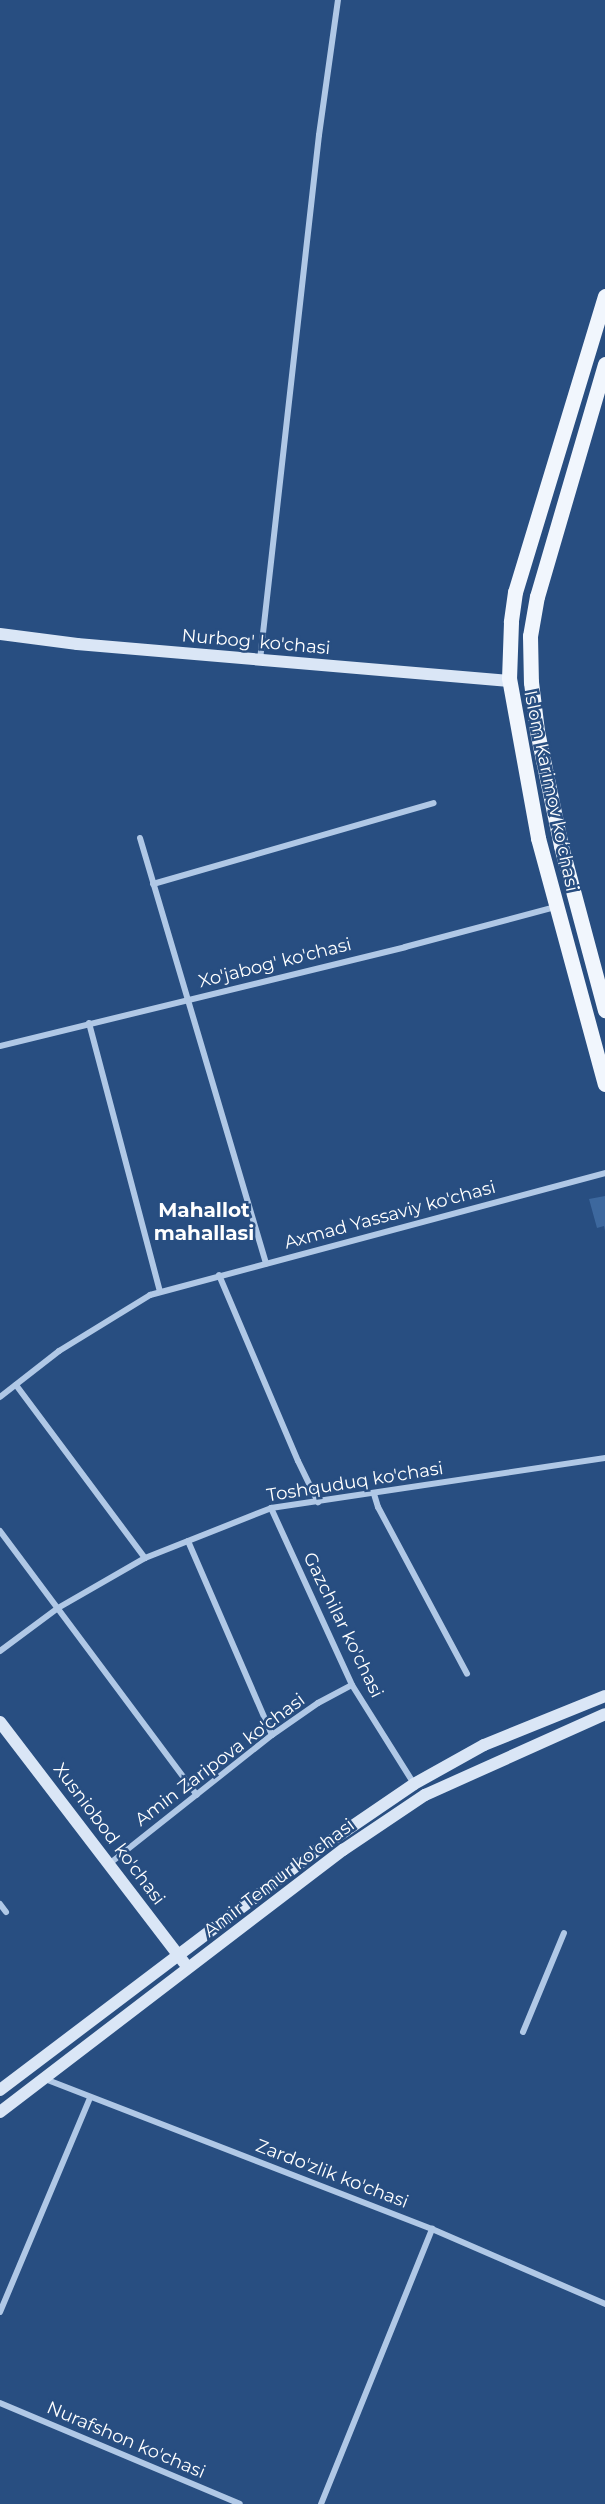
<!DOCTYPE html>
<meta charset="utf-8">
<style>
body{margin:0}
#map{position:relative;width:605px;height:2504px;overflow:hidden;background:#284e81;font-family:Montserrat,sans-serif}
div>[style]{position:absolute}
.green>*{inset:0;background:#3d689e}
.street>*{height:6px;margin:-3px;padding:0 3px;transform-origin:3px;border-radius:3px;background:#b0c8e6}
.secondary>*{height:12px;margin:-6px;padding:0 6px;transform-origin:6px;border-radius:6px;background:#dae6f6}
.primary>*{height:15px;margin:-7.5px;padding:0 7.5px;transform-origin:7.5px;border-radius:7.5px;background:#f1f6fd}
span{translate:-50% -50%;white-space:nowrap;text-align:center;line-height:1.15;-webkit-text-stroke:5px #284e81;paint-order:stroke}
.street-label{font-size:18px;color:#fff}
.neighbourhood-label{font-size:20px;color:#fff;font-weight:700}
</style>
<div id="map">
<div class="green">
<div style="clip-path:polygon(605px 1196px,605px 1231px,604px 1226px,597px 1228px,589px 1199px)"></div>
</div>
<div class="street">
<div style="left:260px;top:660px;width:528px;rotate:-83.59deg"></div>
<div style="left:319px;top:135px;width:136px;rotate:-82deg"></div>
<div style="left:140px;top:838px;width:444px;rotate:73.5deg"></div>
<div style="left:153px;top:884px;width:292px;rotate:-16.1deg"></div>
<div style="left:89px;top:1023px;width:278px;rotate:75.2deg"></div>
<div style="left:0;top:1046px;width:417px;rotate:-13.7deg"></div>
<div style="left:405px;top:947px;width:155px;rotate:-14.9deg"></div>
<div style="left:219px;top:1275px;width:202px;rotate:67deg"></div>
<div style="left:298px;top:1461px;width:46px;rotate:64deg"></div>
<div style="left:16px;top:1385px;width:216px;rotate:53.3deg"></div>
<div style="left:0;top:1397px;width:75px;rotate:-37.9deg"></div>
<div style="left:59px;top:1351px;width:107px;rotate:-31.6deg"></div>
<div style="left:150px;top:1295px;width:471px;rotate:-15deg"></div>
<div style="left:374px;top:1494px;width:14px;rotate:73deg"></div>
<div style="left:378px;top:1507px;width:189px;rotate:61.9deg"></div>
<div style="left:271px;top:1508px;width:195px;rotate:65.4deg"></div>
<div style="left:352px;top:1685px;width:117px;rotate:57.9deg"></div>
<div style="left:0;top:1531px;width:329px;rotate:53.3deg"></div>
<div style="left:188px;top:1541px;width:211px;rotate:66.6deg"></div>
<div style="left:0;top:1651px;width:72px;rotate:-36.6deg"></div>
<div style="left:58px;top:1608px;width:100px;rotate:-29.9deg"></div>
<div style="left:145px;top:1558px;width:136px;rotate:-21.6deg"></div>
<div style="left:271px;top:1508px;width:338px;rotate:-8.5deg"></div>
<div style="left:109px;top:1864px;width:208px;rotate:-38.4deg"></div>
<div style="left:272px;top:1735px;width:56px;rotate:-34.8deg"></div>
<div style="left:318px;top:1703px;width:38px;rotate:-28deg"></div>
<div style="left:0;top:1904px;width:10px;rotate:53deg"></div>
<div style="left:523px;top:2032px;width:107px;rotate:-67.5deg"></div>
<div style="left:45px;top:2079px;width:415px;rotate:21.2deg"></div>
<div style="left:432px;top:2229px;width:189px;rotate:23.4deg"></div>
<div style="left:0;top:2312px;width:232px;rotate:-67.2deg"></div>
<div style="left:0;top:2403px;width:260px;rotate:22.8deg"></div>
<div style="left:321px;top:2504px;width:297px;rotate:-68deg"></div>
</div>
<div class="secondary">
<div style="left:0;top:634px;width:78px;rotate:7.4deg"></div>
<div style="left:77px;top:644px;width:434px;rotate:4.9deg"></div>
<div style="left:0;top:1722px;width:303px;rotate:52.6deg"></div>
<div style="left:0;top:2090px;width:393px;rotate:-37.1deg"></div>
<div style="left:313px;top:1853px;width:122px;rotate:-34.3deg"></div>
<div style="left:414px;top:1784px;width:80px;rotate:-29.1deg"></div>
<div style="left:484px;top:1745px;width:131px;rotate:-22deg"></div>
<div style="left:0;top:2112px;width:432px;rotate:-37.4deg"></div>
<div style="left:343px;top:1850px;width:99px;rotate:-33.9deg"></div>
<div style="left:425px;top:1795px;width:197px;rotate:-24.2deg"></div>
</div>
<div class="primary">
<div style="left:605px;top:296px;width:309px;rotate:106.9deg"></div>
<div style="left:515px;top:592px;width:30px;rotate:98deg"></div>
<div style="left:511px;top:622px;width:56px;rotate:92deg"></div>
<div style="left:509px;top:678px;width:163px;rotate:79.7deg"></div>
<div style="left:538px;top:838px;width:255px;rotate:74.8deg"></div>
<div style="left:605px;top:364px;width:242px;rotate:106.3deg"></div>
<div style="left:537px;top:596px;width:41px;rotate:99.9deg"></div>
<div style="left:530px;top:636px;width:46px;rotate:88.8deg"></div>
<div style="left:531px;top:682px;width:49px;rotate:83deg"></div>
<div style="left:537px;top:731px;width:117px;rotate:78.2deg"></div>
<div style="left:561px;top:846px;width:170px;rotate:75deg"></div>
</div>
<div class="street-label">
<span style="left:256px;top:642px;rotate:5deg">Nurbog' ko'chasi</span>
<span style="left:551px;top:791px;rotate:78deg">Islom Karimov ko‘chasi</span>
<span style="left:275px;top:963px;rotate:-14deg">Xo'jabog' ko'chasi</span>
<span style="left:390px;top:1215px;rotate:-15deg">Axmad Yassaviy ko'chasi</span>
<span style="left:355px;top:1482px;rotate:-9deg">Toshquduq ko'chasi</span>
<span style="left:343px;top:1625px;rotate:64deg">Gazchilar ko'chasi</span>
<span style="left:220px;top:1760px;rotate:-37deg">Amin Zaripova ko'chasi</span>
<span style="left:109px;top:1834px;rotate:53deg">Xusniobod ko'chasi</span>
<span style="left:279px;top:1878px;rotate:-37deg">Amir Temur ko'chasi</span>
<span style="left:332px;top:2174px;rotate:21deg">Zardo'zlik ko'chasi</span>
<span style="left:126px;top:2440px;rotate:23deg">Nurafshon ko'chasi</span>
</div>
<div class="neighbourhood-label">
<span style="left:204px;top:1222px">Mahallot<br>mahallasi</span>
</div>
</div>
